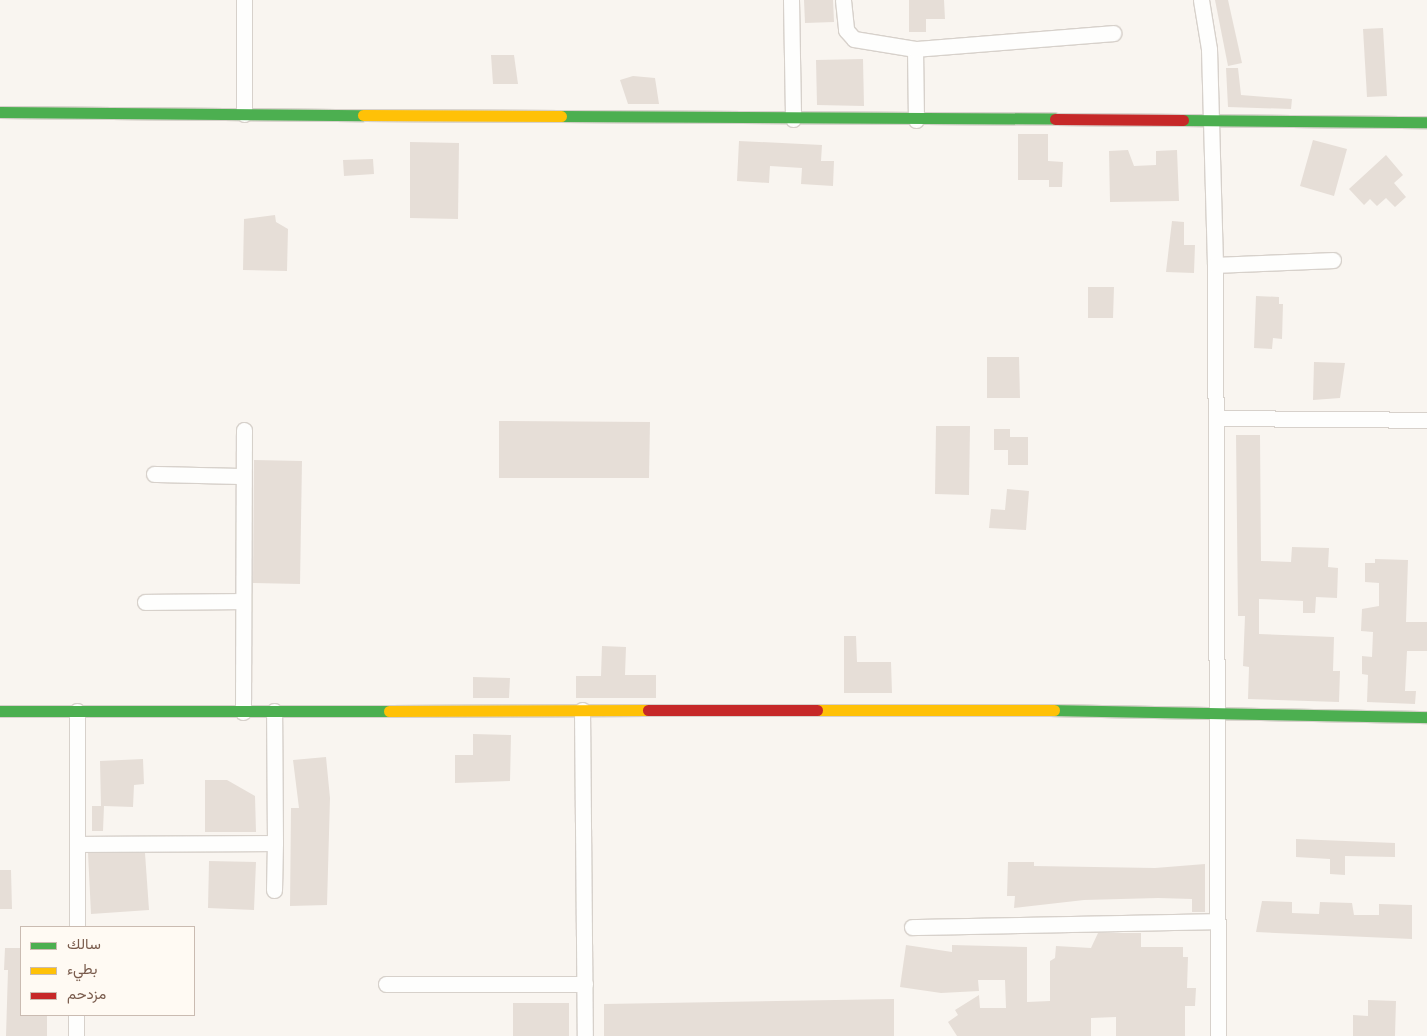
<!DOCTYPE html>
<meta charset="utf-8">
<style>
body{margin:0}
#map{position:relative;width:1427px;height:1036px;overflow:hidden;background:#f9f5f0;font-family:Roboto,Vazirmatn,sans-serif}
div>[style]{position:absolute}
.building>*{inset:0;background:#e6ded7}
.roads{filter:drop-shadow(1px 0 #d7d1cb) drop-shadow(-1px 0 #d7d1cb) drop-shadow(0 1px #d7d1cb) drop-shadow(0 -1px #d7d1cb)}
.street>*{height:15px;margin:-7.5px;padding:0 7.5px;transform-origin:7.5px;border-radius:7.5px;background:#fefefd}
.fast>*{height:11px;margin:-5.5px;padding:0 5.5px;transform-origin:5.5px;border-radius:5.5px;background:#4caf50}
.slow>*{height:11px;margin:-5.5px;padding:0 5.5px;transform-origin:5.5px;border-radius:5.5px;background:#ffc107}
.jam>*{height:11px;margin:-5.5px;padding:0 5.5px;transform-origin:5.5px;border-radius:5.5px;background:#c62828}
span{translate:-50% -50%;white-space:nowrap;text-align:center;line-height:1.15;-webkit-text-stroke:4px #fffaf3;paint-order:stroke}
.legend{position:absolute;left:20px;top:926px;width:175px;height:90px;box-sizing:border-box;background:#fffaf3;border:1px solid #cabbb1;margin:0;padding:6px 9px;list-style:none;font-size:15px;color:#7a5c4d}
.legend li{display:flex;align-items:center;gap:10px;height:25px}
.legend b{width:25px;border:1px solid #cabbb1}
</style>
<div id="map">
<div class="building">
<div style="clip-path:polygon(804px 0,833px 0,834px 22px,805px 23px)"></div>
<div style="clip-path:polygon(909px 0,944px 0,945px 19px,926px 19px,926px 32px,909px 32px)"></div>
<div style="clip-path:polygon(1215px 0,1228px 0,1242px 63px,1228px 66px)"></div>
<div style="clip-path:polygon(1383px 28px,1387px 96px,1367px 97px,1363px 29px)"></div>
<div style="clip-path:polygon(491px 55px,514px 55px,518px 84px,493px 84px)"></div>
<div style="clip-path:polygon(863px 59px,864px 106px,817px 105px,816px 60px)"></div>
<div style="clip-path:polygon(1226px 68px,1238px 68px,1241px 95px,1292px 99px,1291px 109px,1228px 107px)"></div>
<div style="clip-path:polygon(633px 76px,655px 78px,659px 104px,628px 104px,620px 80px)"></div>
<div style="clip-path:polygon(1018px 134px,1048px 134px,1048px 161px,1063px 162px,1062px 187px,1049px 187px,1049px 180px,1018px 180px)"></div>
<div style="clip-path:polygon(1313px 140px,1347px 149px,1334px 196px,1300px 186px)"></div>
<div style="clip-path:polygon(739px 141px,822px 145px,821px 161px,834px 161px,833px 186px,801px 184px,802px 168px,770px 166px,769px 183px,737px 181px)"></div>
<div style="clip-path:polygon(410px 142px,459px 143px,458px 219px,410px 218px)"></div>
<div style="clip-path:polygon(1128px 150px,1134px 166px,1156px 165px,1156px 151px,1177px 150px,1179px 201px,1110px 202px,1109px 151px)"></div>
<div style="clip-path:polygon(1386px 155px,1403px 175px,1394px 183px,1406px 197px,1395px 207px,1386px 198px,1377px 206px,1370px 199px,1364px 205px,1349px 189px)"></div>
<div style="clip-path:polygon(373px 159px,374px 174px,344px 176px,343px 160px)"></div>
<div style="clip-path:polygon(275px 215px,276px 222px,288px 229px,287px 271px,243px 270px,244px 219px)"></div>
<div style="clip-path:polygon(1172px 221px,1184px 222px,1184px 245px,1195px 245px,1194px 273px,1166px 272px)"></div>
<div style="clip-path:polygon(1088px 287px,1114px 287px,1113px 318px,1088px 318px)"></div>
<div style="clip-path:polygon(1256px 296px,1279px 297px,1279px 304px,1283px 304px,1282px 339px,1273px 338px,1272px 349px,1254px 348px)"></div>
<div style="clip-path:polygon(987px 357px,1019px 357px,1020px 398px,987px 398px)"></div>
<div style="clip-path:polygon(1314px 362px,1345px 363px,1340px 398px,1313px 400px)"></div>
<div style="clip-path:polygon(499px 421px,650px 422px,649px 478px,499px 478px)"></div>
<div style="clip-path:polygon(936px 426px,970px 426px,969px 495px,935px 494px)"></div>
<div style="clip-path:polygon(994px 429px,1010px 429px,1010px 437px,1028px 437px,1028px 465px,1008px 465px,1008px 450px,994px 450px)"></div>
<div style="clip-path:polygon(1236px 435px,1260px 435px,1261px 561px,1291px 562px,1292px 547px,1329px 548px,1328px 567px,1338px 568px,1337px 598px,1316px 597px,1315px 613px,1303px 613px,1303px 601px,1259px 599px,1259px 634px,1334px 637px,1333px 671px,1340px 671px,1339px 702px,1248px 699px,1249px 667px,1243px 666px,1245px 616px,1238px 616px)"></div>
<div style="clip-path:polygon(254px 460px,302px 461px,300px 584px,253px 583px)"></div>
<div style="clip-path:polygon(1007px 489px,1029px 491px,1026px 530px,989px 528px,991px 509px,1005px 510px)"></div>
<div style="clip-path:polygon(1375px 559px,1408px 560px,1406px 622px,1427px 622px,1427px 651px,1407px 651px,1405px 691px,1416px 691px,1415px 704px,1367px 702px,1368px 675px,1362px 674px,1362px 656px,1372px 657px,1373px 632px,1361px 631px,1362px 609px,1379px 606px,1379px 583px,1365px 582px,1365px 563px,1375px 563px)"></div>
<div style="clip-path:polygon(844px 636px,856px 636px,857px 662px,891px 662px,892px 693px,844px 693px)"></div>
<div style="clip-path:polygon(602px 646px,626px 647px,625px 675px,656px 675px,656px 698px,576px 698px,576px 676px,601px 676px)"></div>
<div style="clip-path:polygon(473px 677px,510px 678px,509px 698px,473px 698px)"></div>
<div style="clip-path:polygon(473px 734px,511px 735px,510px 781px,455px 783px,455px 755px,473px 755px)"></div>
<div style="clip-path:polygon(326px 757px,330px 798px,327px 905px,290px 906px,291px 808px,299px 808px,293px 760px)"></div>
<div style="clip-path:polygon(143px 759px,144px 784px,134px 785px,133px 807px,104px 806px,103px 831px,92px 831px,92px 806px,101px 806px,100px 761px)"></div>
<div style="clip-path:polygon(205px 780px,227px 780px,255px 796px,256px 832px,205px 832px)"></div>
<div style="clip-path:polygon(1296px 839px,1395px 843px,1395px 857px,1345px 856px,1345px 875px,1330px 874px,1330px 859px,1296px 857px)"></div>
<div style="clip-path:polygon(88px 853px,145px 853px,149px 910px,91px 914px)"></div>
<div style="clip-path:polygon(209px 861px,256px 862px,254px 910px,208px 908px)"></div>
<div style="clip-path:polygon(1008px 862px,1034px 862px,1034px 866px,1155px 868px,1205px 864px,1205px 912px,1192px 912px,1192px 899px,1158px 898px,1084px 900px,1014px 908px,1015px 896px,1007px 896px)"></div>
<div style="clip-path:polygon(0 870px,11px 870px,12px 909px,0 909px)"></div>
<div style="clip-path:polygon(1262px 901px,1292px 902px,1292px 913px,1319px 914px,1320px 902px,1352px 903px,1354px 915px,1379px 915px,1379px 904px,1412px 905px,1412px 939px,1256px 932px)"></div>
<div style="clip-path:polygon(1098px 933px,1141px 933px,1141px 947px,1183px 947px,1183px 957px,1188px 957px,1187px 988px,1196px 988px,1195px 1006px,1185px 1006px,1185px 1036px,1116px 1036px,1116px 1017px,1091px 1018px,1091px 1036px,957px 1036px,948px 1022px,958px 1015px,955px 1010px,979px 995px,980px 1008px,1006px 1008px,1005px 980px,978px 980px,979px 991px,941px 993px,900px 987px,906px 945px,952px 952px,952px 945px,1027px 947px,1027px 1002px,1050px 1001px,1050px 961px,1055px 958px,1056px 946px,1091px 948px)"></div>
<div style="clip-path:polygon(5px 948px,21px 948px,21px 1015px,47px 1015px,47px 1036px,6px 1036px,8px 970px,4px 970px)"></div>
<div style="clip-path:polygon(894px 999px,894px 1036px,604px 1036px,604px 1004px)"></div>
<div style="clip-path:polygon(1368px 1000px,1396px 1001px,1395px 1036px,1353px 1036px,1353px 1015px,1368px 1016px)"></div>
<div style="clip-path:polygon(513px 1003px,569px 1003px,569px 1036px,513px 1036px)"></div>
</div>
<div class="roads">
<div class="street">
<div style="left:244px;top:0;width:114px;rotate:90deg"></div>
<div style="left:791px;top:0;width:119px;rotate:89deg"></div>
<div style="left:843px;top:0;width:30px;rotate:84deg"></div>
<div style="left:846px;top:30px;width:12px;rotate:48deg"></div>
<div style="left:854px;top:39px;width:62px;rotate:9.3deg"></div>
<div style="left:1201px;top:0;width:50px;rotate:80.7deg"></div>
<div style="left:1209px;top:49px;width:216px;rotate:88.4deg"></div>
<div style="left:1215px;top:265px;width:771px;rotate:89.78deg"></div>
<div style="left:916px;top:120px;width:71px;rotate:-90.8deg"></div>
<div style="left:915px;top:49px;width:199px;rotate:-4.6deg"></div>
<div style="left:1215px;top:265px;width:118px;rotate:-2.4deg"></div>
<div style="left:1216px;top:418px;width:211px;rotate:0.5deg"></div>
<div style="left:154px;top:474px;width:89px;rotate:1.3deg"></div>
<div style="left:145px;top:602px;width:96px;rotate:-0.6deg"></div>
<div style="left:582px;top:710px;width:326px;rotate:89.5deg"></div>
<div style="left:243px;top:712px;width:282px;rotate:-89.8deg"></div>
<div style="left:77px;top:844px;width:198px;rotate:-0.3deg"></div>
<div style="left:275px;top:843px;width:132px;rotate:-90.4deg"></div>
<div style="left:274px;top:890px;width:47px;rotate:-88.8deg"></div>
<div style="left:77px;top:927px;width:216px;rotate:-90deg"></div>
<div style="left:912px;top:927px;width:305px;rotate:-1.1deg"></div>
<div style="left:386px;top:984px;width:199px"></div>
<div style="left:76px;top:1036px;width:21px;rotate:-90deg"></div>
</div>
<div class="fast">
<div style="left:0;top:112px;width:363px;rotate:0.5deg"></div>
<div style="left:561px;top:116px;width:494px;rotate:0.3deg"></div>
<div style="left:1183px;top:120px;width:244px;rotate:0.5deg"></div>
<div style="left:1054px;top:710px;width:373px;rotate:1.1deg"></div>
<div style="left:0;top:711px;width:389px"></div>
</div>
<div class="slow">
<div style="left:363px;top:115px;width:198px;rotate:0.3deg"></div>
<div style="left:817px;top:710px;width:237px"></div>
<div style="left:389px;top:711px;width:259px;rotate:-0.2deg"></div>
</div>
<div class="jam">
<div style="left:1055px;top:119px;width:128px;rotate:0.4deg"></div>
<div style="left:648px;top:710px;width:169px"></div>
</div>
</div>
<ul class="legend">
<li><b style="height:6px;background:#4caf50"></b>سالك</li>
<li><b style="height:6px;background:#ffc107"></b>بطيء</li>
<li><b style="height:6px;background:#c62828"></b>مزدحم</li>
</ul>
</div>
